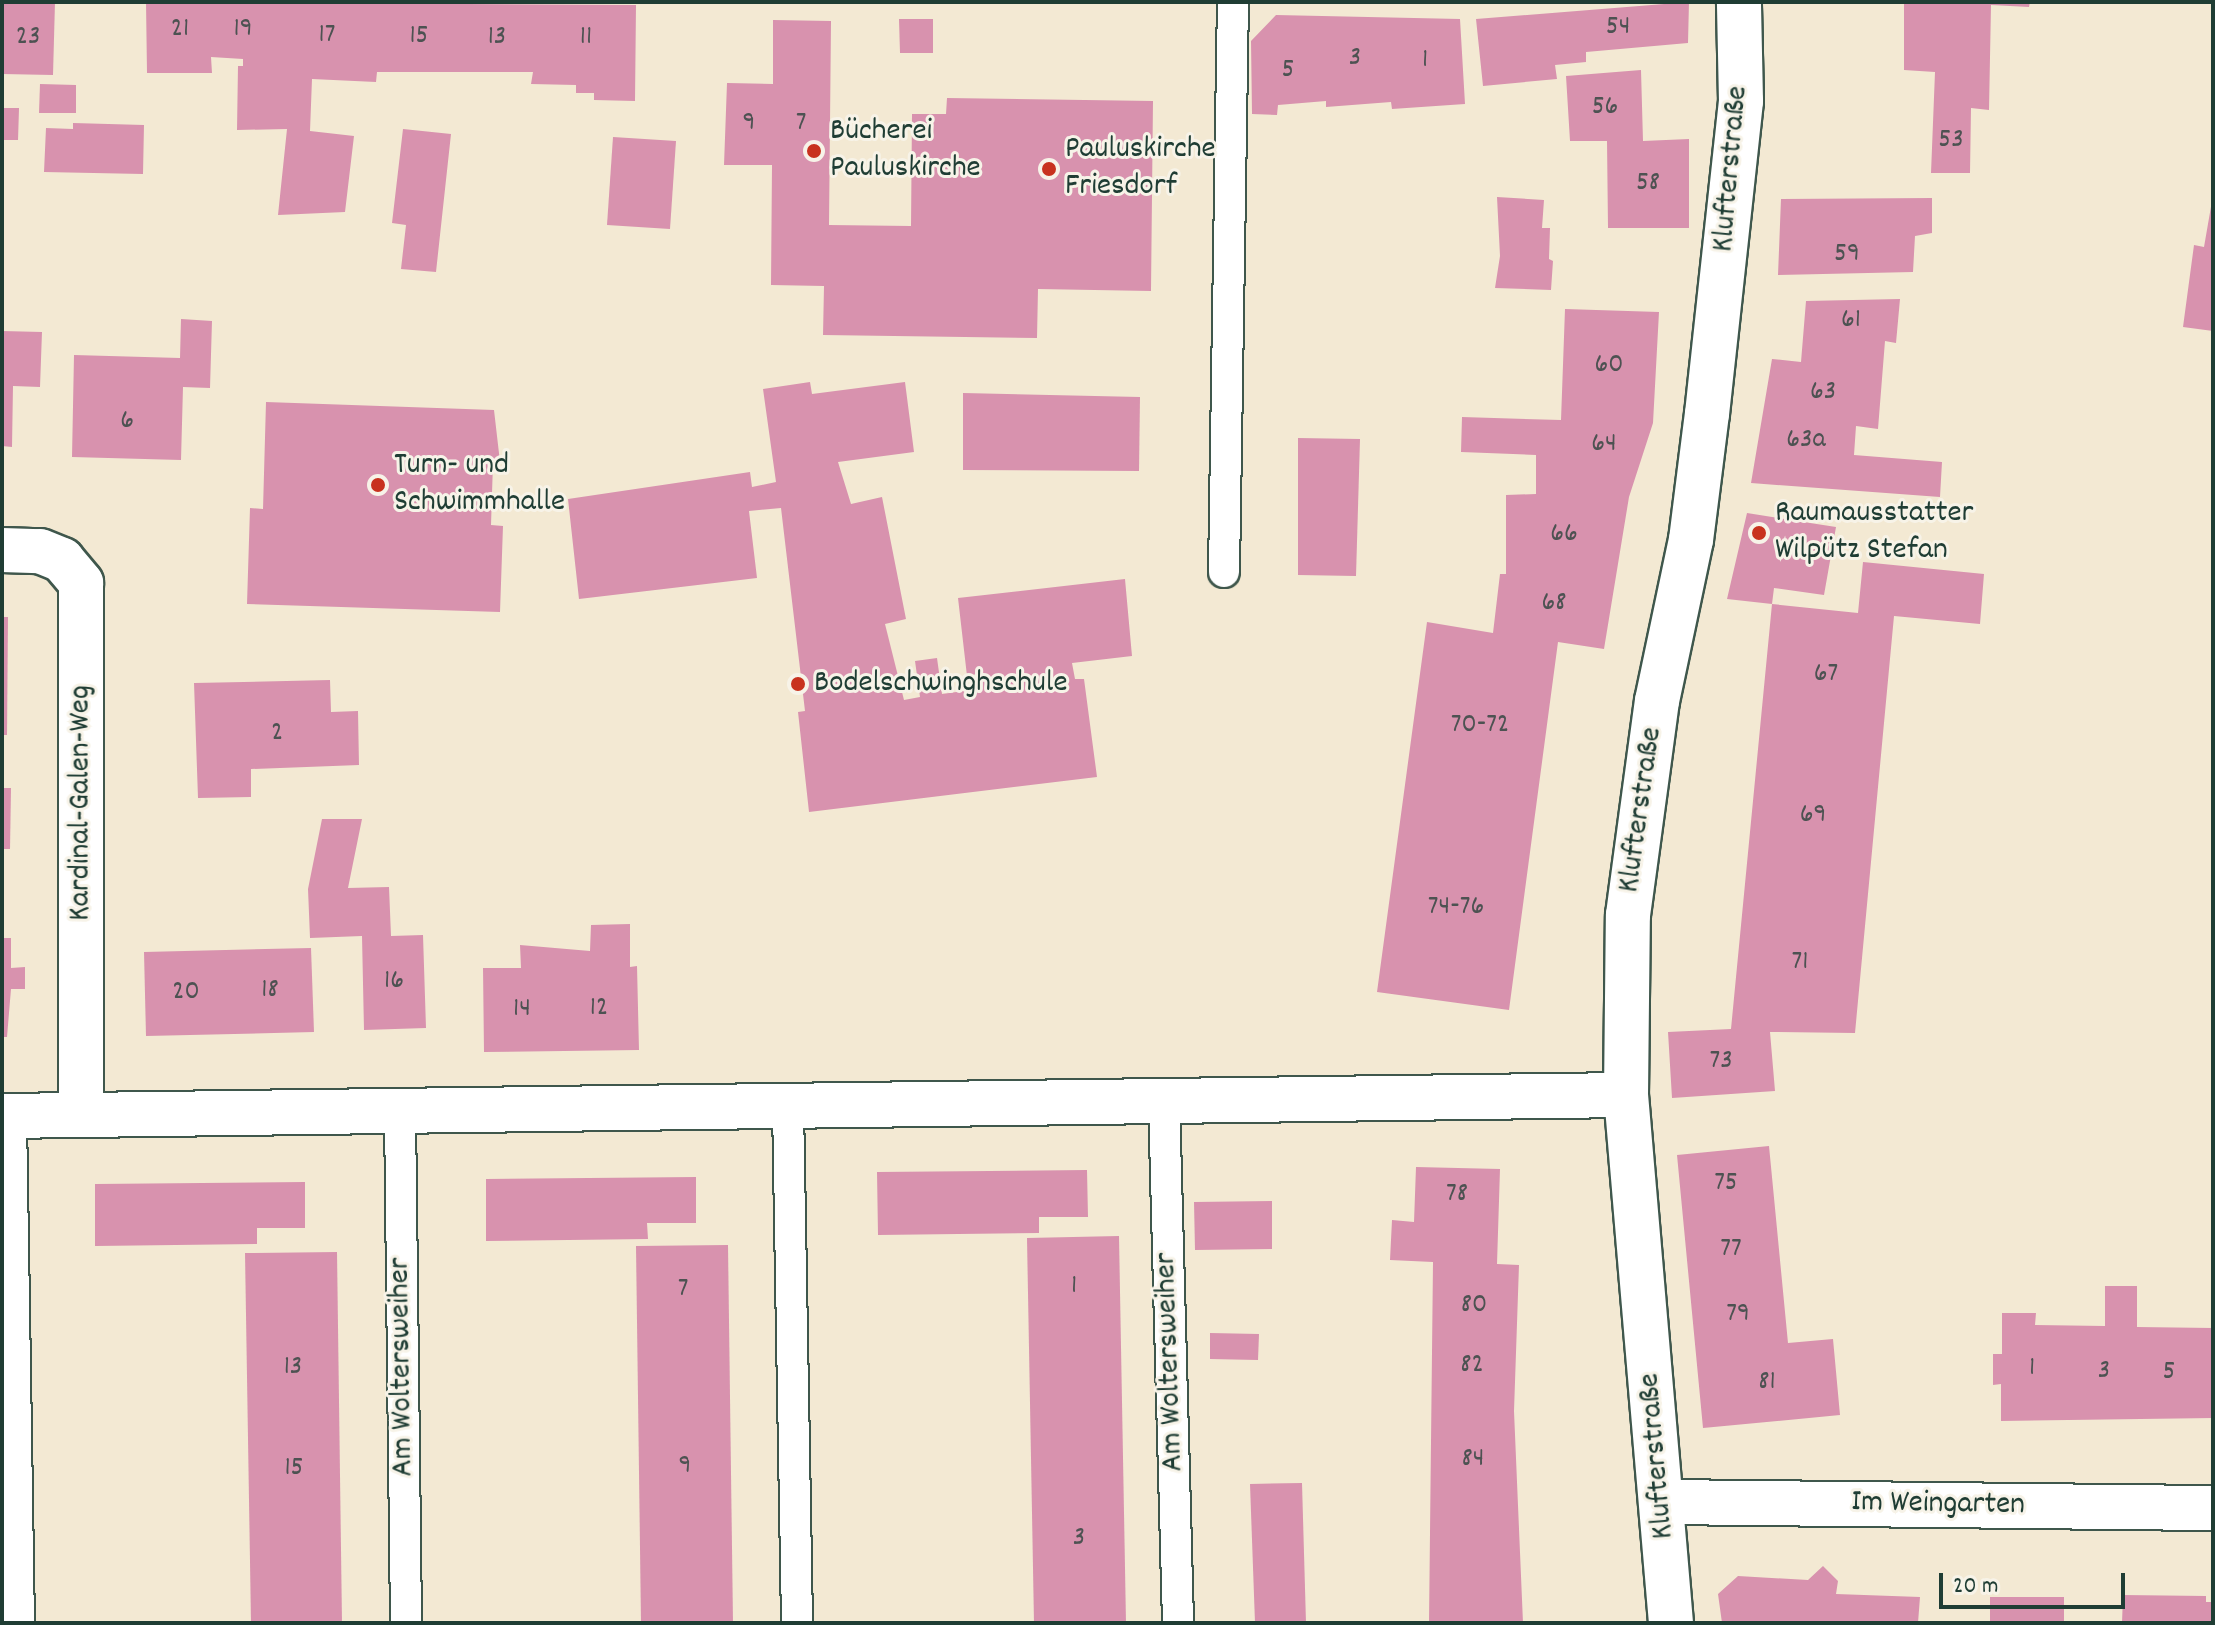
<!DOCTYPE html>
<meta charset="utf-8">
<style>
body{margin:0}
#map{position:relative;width:2215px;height:1625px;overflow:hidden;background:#f3e9d3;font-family:Dekko,sans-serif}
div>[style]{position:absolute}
.building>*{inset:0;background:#d892ae}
.roads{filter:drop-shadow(2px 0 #3f574c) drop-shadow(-2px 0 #3f574c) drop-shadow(0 2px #3f574c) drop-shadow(0 -2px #3f574c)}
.service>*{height:30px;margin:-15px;padding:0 15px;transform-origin:15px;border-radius:15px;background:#fff}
.minor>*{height:44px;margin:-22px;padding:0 22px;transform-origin:22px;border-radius:22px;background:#fff}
.dots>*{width:22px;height:22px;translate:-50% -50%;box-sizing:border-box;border:4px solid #f7f3e8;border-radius:50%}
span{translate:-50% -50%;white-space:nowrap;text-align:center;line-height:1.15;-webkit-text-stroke:6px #f7f3e8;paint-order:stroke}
.number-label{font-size:28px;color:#4d5252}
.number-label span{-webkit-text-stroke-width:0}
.poi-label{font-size:32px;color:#1f3d34}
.left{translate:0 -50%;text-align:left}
.street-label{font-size:32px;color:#1f3d34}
.frame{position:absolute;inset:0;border:4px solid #1f3d34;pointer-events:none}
.scale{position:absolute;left:1939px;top:1573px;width:186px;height:36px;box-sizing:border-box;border:4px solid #1f3d34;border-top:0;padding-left:10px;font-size:24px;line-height:28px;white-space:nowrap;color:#1f3d34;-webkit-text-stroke:6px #f7f3e8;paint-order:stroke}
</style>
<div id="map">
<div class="building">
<div style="clip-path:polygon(2px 2px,55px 2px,53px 75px,2px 74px)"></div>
<div style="clip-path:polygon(146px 2px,636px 5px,635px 101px,594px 100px,594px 93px,576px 93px,576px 85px,531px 84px,533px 72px,377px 72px,376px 82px,312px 79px,310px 131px,354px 136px,345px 212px,278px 215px,287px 129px,237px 130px,238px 66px,243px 66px,243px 59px,211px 57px,212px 73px,147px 73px)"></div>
<div style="clip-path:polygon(1689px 2px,1688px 43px,1586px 52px,1586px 62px,1555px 65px,1557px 79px,1483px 86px,1476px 19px)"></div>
<div style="clip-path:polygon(1904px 2px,2030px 2px,2029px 7px,1991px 5px,1989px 110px,1971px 108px,1970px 173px,1931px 173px,1935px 72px,1904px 70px)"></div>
<div style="clip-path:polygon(1276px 15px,1460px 19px,1465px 104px,1392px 109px,1391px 102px,1326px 107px,1326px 101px,1278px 105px,1277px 115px,1252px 114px,1251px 41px)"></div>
<div style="clip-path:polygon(899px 19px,933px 19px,933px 53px,900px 53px)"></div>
<div style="clip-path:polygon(773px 20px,831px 21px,829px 225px,911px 226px,912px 114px,946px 114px,947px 98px,1153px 101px,1151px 291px,1038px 289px,1037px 338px,823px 335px,824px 286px,771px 285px,772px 165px,724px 165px,727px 83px,773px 84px)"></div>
<div style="clip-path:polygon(1641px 70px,1643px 141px,1689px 139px,1689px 228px,1608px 228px,1607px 141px,1570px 141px,1566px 76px)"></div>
<div style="clip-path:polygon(40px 84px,76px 85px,76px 113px,39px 113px)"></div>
<div style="clip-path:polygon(2px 108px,19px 108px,18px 140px,2px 140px)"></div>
<div style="clip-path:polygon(73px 123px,144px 125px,143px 174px,44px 172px,46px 128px,73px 129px)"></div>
<div style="clip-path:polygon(403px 129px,451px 134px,436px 272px,401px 269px,406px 225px,392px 223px)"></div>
<div style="clip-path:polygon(613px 137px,676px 141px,670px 229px,607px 225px)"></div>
<div style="clip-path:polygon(2213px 195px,2213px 331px,2183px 327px,2194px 245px,2204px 247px)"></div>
<div style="clip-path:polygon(1497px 197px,1544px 200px,1542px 228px,1550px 228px,1549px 259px,1553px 261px,1551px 290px,1495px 288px,1500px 256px)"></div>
<div style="clip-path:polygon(1932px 198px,1932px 233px,1915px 236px,1913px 272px,1778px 275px,1781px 199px)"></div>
<div style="clip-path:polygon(1900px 299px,1896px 343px,1885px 341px,1878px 429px,1856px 426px,1854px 455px,1942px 462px,1940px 497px,1751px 483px,1772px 359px,1801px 362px,1806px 301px)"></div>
<div style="clip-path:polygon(1565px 309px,1659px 312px,1653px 423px,1629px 497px,1604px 649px,1558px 642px,1509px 1010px,1377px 992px,1427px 622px,1493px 633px,1500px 574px,1506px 574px,1506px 495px,1536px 494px,1536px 455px,1461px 452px,1462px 417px,1561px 420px)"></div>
<div style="clip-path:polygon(181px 319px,212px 321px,210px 388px,183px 387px,181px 460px,72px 457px,74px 355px,180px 358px)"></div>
<div style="clip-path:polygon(2px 331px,42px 332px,40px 387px,13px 386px,12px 447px,2px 446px)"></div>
<div style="clip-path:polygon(810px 382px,812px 394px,905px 382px,914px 452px,838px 462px,851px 504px,882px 497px,906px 619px,885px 624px,904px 700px,920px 697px,915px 661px,937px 658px,942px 694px,978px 689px,977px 674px,967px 676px,958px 598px,1125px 579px,1132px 656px,1072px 663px,1075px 679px,1084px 679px,1097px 777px,809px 812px,798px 712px,805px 711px,781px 508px,749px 511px,757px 578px,579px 599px,568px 499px,750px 472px,752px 487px,776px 482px,763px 389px)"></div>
<div style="clip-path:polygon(963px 393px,1140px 397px,1139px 471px,963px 470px)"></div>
<div style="clip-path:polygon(266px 402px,494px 410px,500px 462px,493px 463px,491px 525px,503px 526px,500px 612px,247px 604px,250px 508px,263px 509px)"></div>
<div style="clip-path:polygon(1298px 438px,1360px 439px,1356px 576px,1298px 575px)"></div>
<div style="clip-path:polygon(1747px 513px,1836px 527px,1824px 595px,1774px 588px,1772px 604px,1727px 599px)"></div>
<div style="clip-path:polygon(1863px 562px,1984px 574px,1980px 624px,1894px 616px,1855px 1033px,1770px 1032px,1775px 1091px,1672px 1098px,1668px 1032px,1731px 1029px,1772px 604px,1858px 613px)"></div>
<div style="clip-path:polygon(2px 617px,8px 617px,7px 735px,2px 735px)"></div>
<div style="clip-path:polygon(330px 680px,331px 712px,358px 711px,359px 765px,251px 769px,251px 797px,198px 798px,194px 683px)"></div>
<div style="clip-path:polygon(2px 788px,11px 788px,10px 849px,2px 849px)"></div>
<div style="clip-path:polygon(322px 819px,362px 819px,348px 888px,389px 887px,391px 936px,423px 935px,426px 1028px,364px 1030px,362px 936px,310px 938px,308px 889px)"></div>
<div style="clip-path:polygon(630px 924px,630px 967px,637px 966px,639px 1050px,484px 1052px,483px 968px,521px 968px,520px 945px,590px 951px,591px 925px)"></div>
<div style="clip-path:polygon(2px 938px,11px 938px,11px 968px,25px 967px,25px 989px,11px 989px,7px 1037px,2px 1037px)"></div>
<div style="clip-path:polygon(311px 948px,314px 1032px,146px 1036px,144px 952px)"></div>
<div style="clip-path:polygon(1769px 1146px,1788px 1343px,1833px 1339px,1840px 1415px,1703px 1428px,1677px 1155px)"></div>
<div style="clip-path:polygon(1416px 1167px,1500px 1169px,1497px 1264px,1519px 1265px,1514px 1411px,1523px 1623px,1429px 1623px,1433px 1262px,1390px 1260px,1392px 1220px,1414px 1222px)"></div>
<div style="clip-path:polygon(1087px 1170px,1088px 1217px,1039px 1217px,1039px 1233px,878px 1235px,877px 1172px)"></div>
<div style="clip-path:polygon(696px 1177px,696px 1223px,647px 1223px,648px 1239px,486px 1241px,486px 1179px)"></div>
<div style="clip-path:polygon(305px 1182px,305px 1228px,257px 1228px,257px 1244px,95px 1246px,95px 1184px)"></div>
<div style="clip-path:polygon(1272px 1201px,1272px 1249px,1195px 1250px,1194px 1202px)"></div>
<div style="clip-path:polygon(1119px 1236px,1126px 1623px,1034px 1623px,1027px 1238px)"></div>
<div style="clip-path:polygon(728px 1245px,733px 1623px,641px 1623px,636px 1246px)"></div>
<div style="clip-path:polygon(337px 1252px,342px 1623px,251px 1623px,245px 1253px)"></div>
<div style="clip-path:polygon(2105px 1286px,2137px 1286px,2137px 1327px,2213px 1328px,2213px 1418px,2001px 1421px,2001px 1384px,1993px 1385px,1993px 1354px,2002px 1354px,2002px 1313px,2036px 1313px,2035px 1325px,2105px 1326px)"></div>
<div style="clip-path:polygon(1210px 1333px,1259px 1334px,1258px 1360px,1210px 1359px)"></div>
<div style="clip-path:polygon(1302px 1483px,1306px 1623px,1255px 1623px,1250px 1484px)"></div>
<div style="clip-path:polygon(1823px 1566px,1838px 1581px,1836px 1594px,1920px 1597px,1918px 1623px,1722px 1623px,1718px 1594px,1738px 1576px,1808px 1580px)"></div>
<div style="clip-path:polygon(2123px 1595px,2206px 1596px,2206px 1602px,2213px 1602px,2213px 1623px,2122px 1623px)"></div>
<div style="clip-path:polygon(1990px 1597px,2064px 1597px,2064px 1623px,1990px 1623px)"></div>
</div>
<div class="roads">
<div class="service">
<div style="left:1224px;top:572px;width:570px;rotate:-89.1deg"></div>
<div style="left:1164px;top:1101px;width:522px;rotate:88.46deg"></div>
<div style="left:788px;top:1106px;width:517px;rotate:89deg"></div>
<div style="left:400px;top:1111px;width:512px;rotate:89.33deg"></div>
</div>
<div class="minor">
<div style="left:2px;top:550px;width:38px;rotate:2deg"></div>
<div style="left:40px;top:551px;width:24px;rotate:22deg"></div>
<div style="left:62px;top:560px;width:30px;rotate:50deg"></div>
<div style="left:81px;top:583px;width:532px;rotate:90deg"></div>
<div style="left:2px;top:1116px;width:1624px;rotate:-0.74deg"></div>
<div style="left:4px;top:1116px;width:507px;rotate:89.1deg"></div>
<div style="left:1663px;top:1502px;width:550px;rotate:0.63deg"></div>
<div style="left:1671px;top:1623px;width:530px;rotate:-94.87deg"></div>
<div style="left:1626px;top:1095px;width:180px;rotate:-89.4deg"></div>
<div style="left:1628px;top:915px;width:216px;rotate:-82.3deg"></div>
<div style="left:1657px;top:701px;width:165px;rotate:-78.1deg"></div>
<div style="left:1691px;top:540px;width:127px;rotate:-82.8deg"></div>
<div style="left:1707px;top:414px;width:315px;rotate:-83.8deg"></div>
<div style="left:1741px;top:101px;width:99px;rotate:-91.2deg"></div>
</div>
</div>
<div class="dots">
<div style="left:814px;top:151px;background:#c8321e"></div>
<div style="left:1049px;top:169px;background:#c8321e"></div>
<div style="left:378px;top:485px;background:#c8321e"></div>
<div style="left:1759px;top:533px;background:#c8321e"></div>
<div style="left:798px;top:684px;background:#c8321e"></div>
</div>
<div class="number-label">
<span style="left:1618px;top:28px">54</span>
<span style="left:180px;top:30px">21</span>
<span style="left:243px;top:30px">19</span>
<span style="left:327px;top:36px">17</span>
<span style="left:419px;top:37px">15</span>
<span style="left:28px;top:38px">23</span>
<span style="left:497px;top:38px">13</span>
<span style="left:586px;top:38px">11</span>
<span style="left:1355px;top:59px">3</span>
<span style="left:1425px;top:61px">1</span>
<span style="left:1288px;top:71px">5</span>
<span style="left:1605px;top:108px">56</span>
<span style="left:749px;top:124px">9</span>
<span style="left:801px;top:124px">7</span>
<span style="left:1951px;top:141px">53</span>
<span style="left:1648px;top:184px">58</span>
<span style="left:1847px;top:255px">59</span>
<span style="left:1851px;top:321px">61</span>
<span style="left:1609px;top:366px">60</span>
<span style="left:1823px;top:393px">63</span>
<span style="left:127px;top:422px">6</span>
<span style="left:1806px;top:441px">63a</span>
<span style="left:1604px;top:445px">64</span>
<span style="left:1564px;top:535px">66</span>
<span style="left:1554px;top:604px">68</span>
<span style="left:1826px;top:675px">67</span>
<span style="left:1480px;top:726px">70-72</span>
<span style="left:277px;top:734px">2</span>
<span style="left:1813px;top:816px">69</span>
<span style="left:1456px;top:908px">74-76</span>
<span style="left:1800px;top:963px">71</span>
<span style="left:394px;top:982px">16</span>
<span style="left:270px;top:991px">18</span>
<span style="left:186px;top:993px">20</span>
<span style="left:599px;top:1009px">12</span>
<span style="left:522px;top:1010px">14</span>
<span style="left:1721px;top:1062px">73</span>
<span style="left:1726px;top:1184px">75</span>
<span style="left:1457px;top:1195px">78</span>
<span style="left:1731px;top:1250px">77</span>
<span style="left:1074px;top:1287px">1</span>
<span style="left:683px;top:1290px">7</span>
<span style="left:1474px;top:1306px">80</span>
<span style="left:1738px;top:1315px">79</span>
<span style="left:1472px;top:1366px">82</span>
<span style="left:293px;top:1368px">13</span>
<span style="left:2032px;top:1369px">1</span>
<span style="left:2104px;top:1372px">3</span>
<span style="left:2169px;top:1373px">5</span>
<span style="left:1767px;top:1383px">81</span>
<span style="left:1473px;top:1460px">84</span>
<span style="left:685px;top:1467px">9</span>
<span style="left:294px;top:1469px">15</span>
<span style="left:1079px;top:1539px">3</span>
</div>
<div class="poi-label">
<span class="left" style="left:830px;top:151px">Bücherei<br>Pauluskirche</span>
<span class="left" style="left:1065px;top:169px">Pauluskirche<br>Friesdorf</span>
<span class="left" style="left:394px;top:485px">Turn- und<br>Schwimmhalle</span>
<span class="left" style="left:1775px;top:533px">Raumausstatter<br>Wilpütz Stefan</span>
<span class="left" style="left:814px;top:684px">Bodelschwinghschule</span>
</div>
<div class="street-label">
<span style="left:1732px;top:169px;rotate:-85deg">Klufterstraße</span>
<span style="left:82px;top:803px;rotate:-90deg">Kardinal-Galen-Weg</span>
<span style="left:1642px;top:810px;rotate:-82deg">Klufterstraße</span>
<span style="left:1171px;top:1362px;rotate:-92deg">Am Woltersweiher</span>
<span style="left:403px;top:1367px;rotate:-91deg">Am Woltersweiher</span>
<span style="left:1658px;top:1456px;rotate:-95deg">Klufterstraße</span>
<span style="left:1938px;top:1505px;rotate:1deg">Im Weingarten</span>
</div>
<div class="frame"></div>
<div class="scale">20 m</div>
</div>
